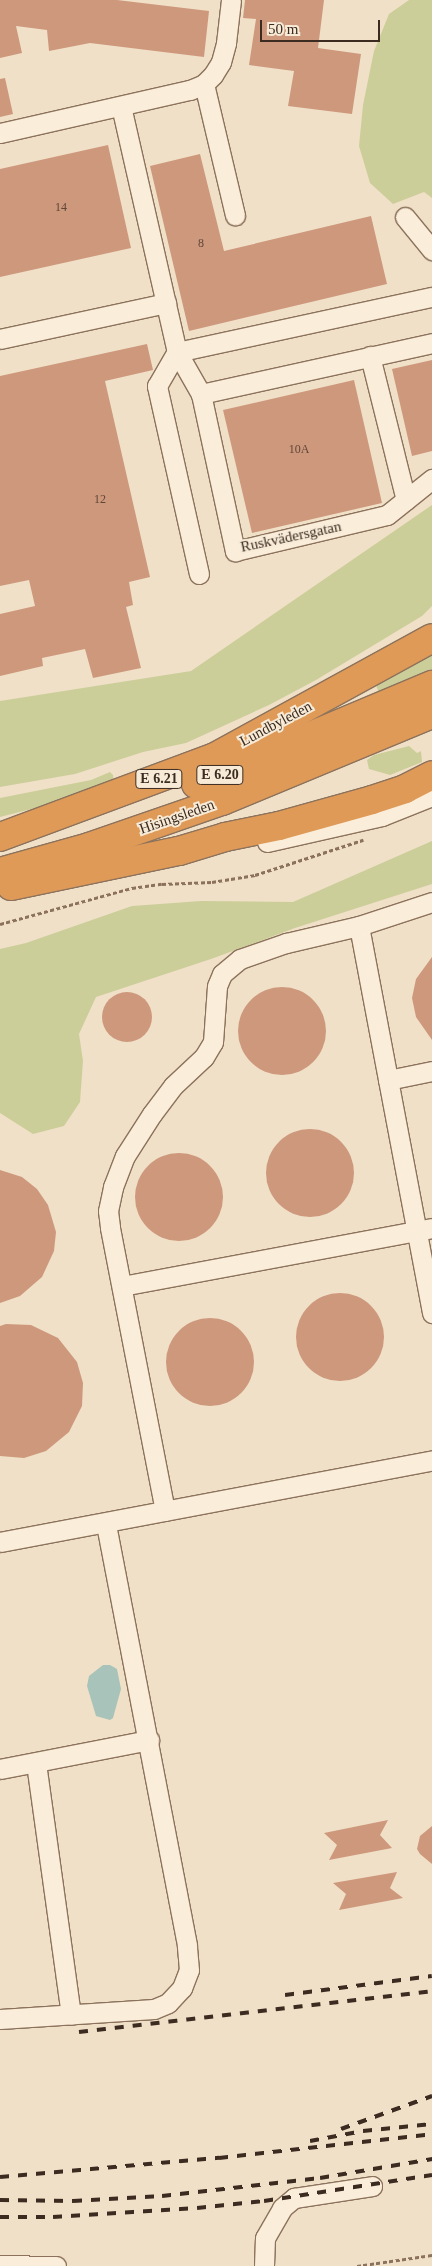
<!DOCTYPE html>
<meta charset="utf-8">
<style>
body{margin:0}
#map{position:relative;width:432px;height:2266px;overflow:hidden;background:#f0e0c7;font-family:Georgia,serif}
div>[style]{position:absolute}
.green>*{inset:0;background:#ccce9a}
.water>*{inset:0;background:#a8c3b9}
.building>*{inset:0;background:#ce987c}
.round{border-radius:50%}
.path>*{height:3px;margin-top:-1.5px;transform-origin:0;background:repeating-linear-gradient(90deg,#8c725c 0 4px,transparent 0 6.5px)}
.roads{filter:drop-shadow(1px 0 #8c725c) drop-shadow(-1px 0 #8c725c) drop-shadow(0 1px #8c725c) drop-shadow(0 -1px #8c725c)}
.minor>*{height:19px;margin:-9.5px;padding:0 9.5px;transform-origin:9.5px;border-radius:9.5px;background:#faeedb}
.highway>*{height:28px;margin:-14px;padding:0 14px;transform-origin:14px;border-radius:14px;background:#df9a58}
.rail>*{height:4px;margin-top:-2px;transform-origin:0;background:repeating-linear-gradient(90deg,#3c2b20 0 9px,transparent 0 18px)}
span{translate:-50% -50%;white-space:nowrap;text-align:center;line-height:1.15;-webkit-text-stroke:4px #f7ebd7;paint-order:stroke}
.number-label{font-size:12px;color:#604637}
.number-label span{-webkit-text-stroke-width:0}
.shield-label span{padding:1px 4px;background:#f7ebd7;border:1px solid;border-radius:4px;-webkit-text-stroke-width:0}
.shield-label{font-size:14px;color:#3c2b20;font-weight:700}
.street-label{font-size:15px;color:#3c2b20}
.scale{position:absolute;left:260px;top:20px;width:120px;height:22px;box-sizing:border-box;border:2px solid #3c2b20;border-top:0;padding-left:6px;font-size:15px;line-height:18px;white-space:nowrap;color:#3c2b20;-webkit-text-stroke:4px #f7ebd7;paint-order:stroke}
</style>
<div id="map">
<div class="green">
<div style="clip-path:polygon(409px 0,432px 0,432px 198px,424px 192px,393px 204px,370px 183px,359px 146px,363px 105px,374px 51px,389px 14px)"></div>
<div style="clip-path:polygon(432px 505px,432px 606px,422px 616px,316px 680px,269px 705px,186px 743px,143px 752px,75px 774px,0 787px,0 701px,191px 671px)"></div>
<div style="clip-path:polygon(432px 646px,432px 669px,379px 693px,374px 680px)"></div>
<div style="clip-path:polygon(409px 746px,417px 753px,421px 751px,422px 762px,390px 775px,369px 769px,367px 760px,374px 755px)"></div>
<div style="clip-path:polygon(110px 772px,113px 775px,114px 788px,0 817px,0 798px,91px 780px)"></div>
<div style="clip-path:polygon(432px 841px,432px 884px,295px 928px,211px 959px,96px 997px,79px 1034px,83px 1061px,80px 1102px,64px 1126px,33px 1134px,0 1113px,0 949px,26px 943px,132px 906px,201px 901px,293px 902px)"></div>
</div>
<div class="water">
<div style="clip-path:polygon(103px 1665px,110px 1665px,117px 1669px,121px 1689px,113px 1718px,110px 1720px,96px 1716px,87px 1686px,89px 1676px)"></div>
</div>
<div class="building">
<div style="clip-path:polygon(0 0,117px 0,209px 11px,204px 57px,90px 43px,49px 51px,47px 30px,16px 26px,22px 53px,0 58px)"></div>
<div style="clip-path:polygon(245px 0,324px 0,318px 48px,361px 54px,352px 114px,288px 106px,294px 71px,249px 65px,256px 19px,243px 18px)"></div>
<div style="clip-path:polygon(5px 78px,13px 114px,0 117px,0 79px)"></div>
<div style="clip-path:polygon(108px 145px,131px 248px,0 277px,0 169px)"></div>
<div style="clip-path:polygon(200px 154px,224px 251px,371px 216px,387px 284px,189px 331px,150px 166px)"></div>
<div style="clip-path:polygon(147px 344px,153px 370px,105px 381px,150px 577px,129px 582px,133px 605px,126px 607px,141px 668px,93px 678px,85px 649px,42px 658px,43px 666px,0 676px,0 614px,35px 606px,29px 580px,0 586px,0 376px)"></div>
<div style="clip-path:polygon(432px 360px,432px 451px,412px 456px,392px 369px)"></div>
<div style="clip-path:polygon(354px 380px,382px 503px,252px 533px,223px 410px)"></div>
<div style="clip-path:polygon(432px 957px,432px 1040px,416px 1017px,412px 998px,416px 979px)"></div>
<div class="round" style="left:238px;top:987px;width:88px;height:88px"></div>
<div class="round" style="left:102px;top:992px;width:50px;height:50px"></div>
<div class="round" style="left:266px;top:1129px;width:88px;height:88px"></div>
<div class="round" style="left:135px;top:1153px;width:88px;height:88px"></div>
<div style="clip-path:polygon(0 1170px,22px 1177px,37px 1189px,48px 1205px,56px 1232px,54px 1251px,42px 1277px,20px 1296px,0 1303px)"></div>
<div class="round" style="left:296px;top:1293px;width:88px;height:88px"></div>
<div class="round" style="left:166px;top:1318px;width:88px;height:88px"></div>
<div style="clip-path:polygon(6px 1324px,31px 1325px,58px 1338px,77px 1362px,83px 1383px,82px 1406px,69px 1432px,46px 1451px,24px 1458px,0 1456px,0 1326px)"></div>
<div style="clip-path:polygon(388px 1820px,380px 1835px,392px 1848px,329px 1860px,337px 1845px,324px 1833px)"></div>
<div style="clip-path:polygon(432px 1826px,432px 1864px,420px 1854px,417px 1849px,420px 1836px)"></div>
<div style="clip-path:polygon(397px 1872px,390px 1888px,403px 1898px,339px 1910px,346px 1894px,333px 1883px)"></div>
</div>
<div class="path">
<div style="left:0;top:924px;width:137px;rotate:-15.3deg"></div>
<div style="left:132px;top:888px;width:30px;rotate:-8deg"></div>
<div style="left:162px;top:884px;width:50px;rotate:-2.3deg"></div>
<div style="left:212px;top:882px;width:44px;rotate:-9.2deg"></div>
<div style="left:255px;top:875px;width:114px;rotate:-18deg"></div>
<div style="left:357px;top:2266px;width:76px;rotate:-8.3deg"></div>
</div>
<div class="roads">
<div class="minor">
<div style="left:204px;top:84px;width:135px;rotate:76.7deg"></div>
<div style="left:121px;top:106px;width:252px;rotate:77.2deg"></div>
<div style="left:177px;top:352px;width:48px;rotate:60.3deg"></div>
<div style="left:201px;top:394px;width:161px;rotate:77.8deg"></div>
<div style="left:235px;top:551px;width:156px;rotate:-13.3deg"></div>
<div style="left:387px;top:515px;width:58px;rotate:-38.7deg"></div>
<div style="left:0;top:133px;width:195px;rotate:-12.8deg"></div>
<div style="left:190px;top:90px;width:15px;rotate:-23deg"></div>
<div style="left:204px;top:84px;width:13px;rotate:-45deg"></div>
<div style="left:213px;top:75px;width:15px;rotate:-58deg"></div>
<div style="left:221px;top:62px;width:20px;rotate:-75deg"></div>
<div style="left:226px;top:43px;width:43px;rotate:-83.4deg"></div>
<div style="left:405px;top:217px;width:43px;rotate:50.7deg"></div>
<div style="left:0;top:339px;width:170px;rotate:-12.2deg"></div>
<div style="left:370px;top:356px;width:148px;rotate:76deg"></div>
<div style="left:201px;top:394px;width:237px;rotate:-12.4deg"></div>
<div style="left:199px;top:574px;width:193px;rotate:-102.6deg"></div>
<div style="left:157px;top:386px;width:39px;rotate:-60deg"></div>
<div style="left:177px;top:352px;width:261px;rotate:-12.2deg"></div>
<div style="left:267px;top:842px;width:118px;rotate:-12.7deg"></div>
<div style="left:382px;top:816px;width:54px;rotate:-21.8deg"></div>
<div style="left:432px;top:902px;width:77px;rotate:161.8deg"></div>
<div style="left:359px;top:926px;width:394px;rotate:79.3deg"></div>
<div style="left:388px;top:1080px;width:45px;rotate:-11.6deg"></div>
<div style="left:122px;top:1286px;width:315px;rotate:-10.6deg"></div>
<div style="left:165px;top:1511px;width:289px;rotate:-101deg"></div>
<div style="left:110px;top:1227px;width:16px;rotate:-97deg"></div>
<div style="left:108px;top:1211px;width:25px;rotate:-78deg"></div>
<div style="left:113px;top:1187px;width:33px;rotate:-69deg"></div>
<div style="left:125px;top:1156px;width:50px;rotate:-57.3deg"></div>
<div style="left:152px;top:1114px;width:35px;rotate:-53deg"></div>
<div style="left:173px;top:1086px;width:42px;rotate:-43.1deg"></div>
<div style="left:204px;top:1057px;width:17px;rotate:-59deg"></div>
<div style="left:213px;top:1042px;width:56px;rotate:-85.9deg"></div>
<div style="left:217px;top:986px;width:13px;rotate:-67deg"></div>
<div style="left:222px;top:974px;width:23px;rotate:-40deg"></div>
<div style="left:240px;top:959px;width:49px;rotate:-19.2deg"></div>
<div style="left:286px;top:943px;width:75px;rotate:-13.1deg"></div>
<div style="left:0;top:1542px;width:440px;rotate:-10.7deg"></div>
<div style="left:36px;top:1763px;width:254px;rotate:82.1deg"></div>
<div style="left:0;top:1769px;width:152px;rotate:-11deg"></div>
<div style="left:0;top:2019px;width:154px;rotate:-3.7deg"></div>
<div style="left:154px;top:2009px;width:15px;rotate:-23deg"></div>
<div style="left:168px;top:2003px;width:21px;rotate:-47deg"></div>
<div style="left:182px;top:1988px;width:19px;rotate:-69deg"></div>
<div style="left:189px;top:1970px;width:25px;rotate:-95deg"></div>
<div style="left:187px;top:1945px;width:430px;rotate:-100.9deg"></div>
<div style="left:0;top:2265px;width:56px;rotate:1deg"></div>
<div style="left:264px;top:2266px;width:28px;rotate:-88deg"></div>
<div style="left:265px;top:2238px;width:34px;rotate:-60deg"></div>
<div style="left:282px;top:2208px;width:16px;rotate:-40deg"></div>
<div style="left:294px;top:2198px;width:79px;rotate:-8.7deg"></div>
</div>
<div class="highway">
<div style="left:196px;top:784px;width:256px;rotate:-22.8deg"></div>
<div style="left:0;top:837px;width:229px;rotate:-20.4deg"></div>
<div style="left:215px;top:757px;width:247px;rotate:-28.7deg"></div>
<div style="left:0;top:872px;width:92px;rotate:-15.7deg"></div>
<div style="left:89px;top:847px;width:141px;rotate:-19.1deg"></div>
<div style="left:222px;top:801px;width:227px;rotate:-22.5deg"></div>
<div style="left:11px;top:886px;width:172px;rotate:-11.8deg"></div>
<div style="left:179px;top:851px;width:48px;rotate:-16.9deg"></div>
<div style="left:225px;top:837px;width:55px;rotate:-11.5deg"></div>
<div style="left:279px;top:826px;width:97px;rotate:-15.6deg"></div>
<div style="left:372px;top:800px;width:35px;rotate:-18deg"></div>
<div style="left:405px;top:789px;width:30px;rotate:-27deg"></div>
</div>
</div>
<div class="rail">
<div style="left:285px;top:1995px;width:148px;rotate:-7.4deg"></div>
<div style="left:79px;top:2032px;width:355px;rotate:-6.6deg"></div>
<div style="left:341px;top:2129px;width:97px;rotate:-19.9deg"></div>
<div style="left:310px;top:2141px;width:54px;rotate:-10.7deg"></div>
<div style="left:363px;top:2131px;width:69px;rotate:-5.8deg"></div>
<div style="left:0;top:2177px;width:220px;rotate:-5deg"></div>
<div style="left:219px;top:2158px;width:214px;rotate:-6.4deg"></div>
<div style="left:0;top:2200px;width:73px;rotate:0.8deg"></div>
<div style="left:73px;top:2201px;width:89px;rotate:-3.2deg"></div>
<div style="left:162px;top:2196px;width:159px;rotate:-6.5deg"></div>
<div style="left:320px;top:2178px;width:114px;rotate:-9.6deg"></div>
<div style="left:0;top:2217px;width:53px"></div>
<div style="left:53px;top:2217px;width:144px;rotate:-3.6deg"></div>
<div style="left:197px;top:2208px;width:67px;rotate:-6deg"></div>
<div style="left:264px;top:2201px;width:170px;rotate:-8.8deg"></div>
</div>
<div class="number-label">
<span style="left:61px;top:208px">14</span>
<span style="left:201px;top:244px">8</span>
<span style="left:299px;top:450px">10A</span>
<span style="left:100px;top:500px">12</span>
</div>
<div class="shield-label">
<span style="left:220px;top:775px">E 6.20</span>
<span style="left:159px;top:779px">E 6.21</span>
</div>
<div class="street-label">
<span style="left:291px;top:537px;rotate:-12deg">Ruskvädersgatan</span>
<span style="left:276px;top:724px;rotate:-28deg">Lundbyleden</span>
<span style="left:177px;top:817px;rotate:-19deg">Hisingsleden</span>
</div>
<div class="scale">50 m</div>
</div>
